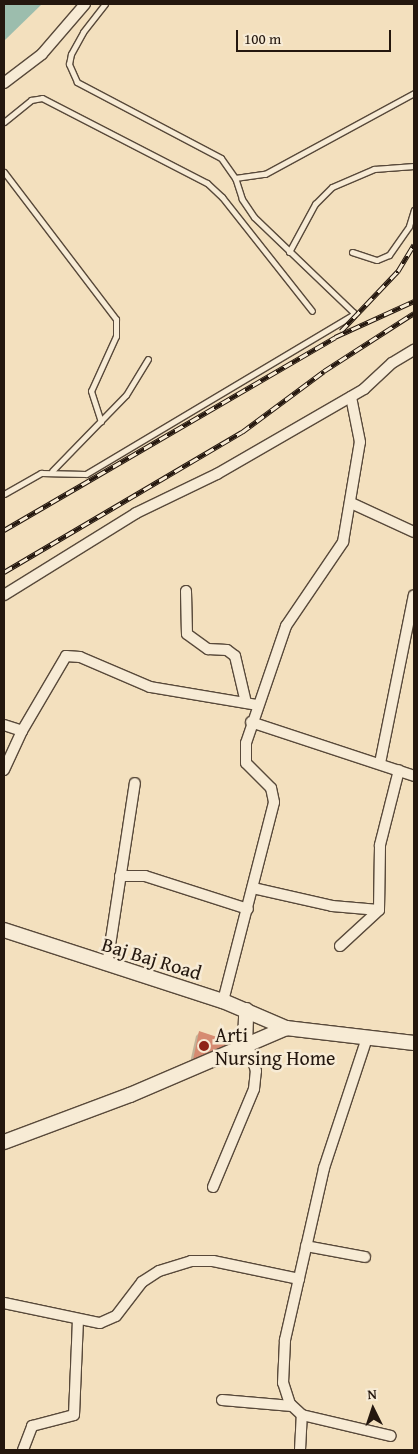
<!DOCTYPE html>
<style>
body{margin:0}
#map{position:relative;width:418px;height:1454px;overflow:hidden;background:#f3e0be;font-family:"Gentium Book Plus",serif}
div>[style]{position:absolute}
.water>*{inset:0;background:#9cbdad}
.shadow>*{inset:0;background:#0003}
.building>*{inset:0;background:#d68b71}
.roads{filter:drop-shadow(1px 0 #58493a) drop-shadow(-1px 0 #58493a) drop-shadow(0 1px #58493a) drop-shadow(0 -1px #58493a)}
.lane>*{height:5px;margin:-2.5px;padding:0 2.5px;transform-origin:2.5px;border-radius:2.5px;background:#f7ebd5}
.street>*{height:10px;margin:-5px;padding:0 5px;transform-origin:5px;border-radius:5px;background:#f7ebd5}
.secondary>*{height:14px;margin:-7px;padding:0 7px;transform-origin:7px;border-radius:7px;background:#f7ebd5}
.rail>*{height:5px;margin-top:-2.5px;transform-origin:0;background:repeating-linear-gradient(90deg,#f7ebd5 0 9px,#24170e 0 18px);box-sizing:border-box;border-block:1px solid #24170e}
.dots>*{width:14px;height:14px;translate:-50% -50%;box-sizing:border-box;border:2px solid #f7ebd5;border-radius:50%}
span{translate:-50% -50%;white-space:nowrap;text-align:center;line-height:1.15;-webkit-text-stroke:5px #f7ebd5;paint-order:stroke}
.street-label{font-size:20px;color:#24170e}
.poi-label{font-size:20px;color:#24170e}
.left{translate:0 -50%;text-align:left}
.frame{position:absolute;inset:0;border:5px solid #24170e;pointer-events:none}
.north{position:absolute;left:348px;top:1384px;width:50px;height:50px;-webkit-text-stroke:4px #f7ebd5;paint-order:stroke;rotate:356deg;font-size:14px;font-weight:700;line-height:20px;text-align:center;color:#24170e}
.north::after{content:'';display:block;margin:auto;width:18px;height:22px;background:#24170e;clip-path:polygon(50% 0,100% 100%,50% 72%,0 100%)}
.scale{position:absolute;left:236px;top:30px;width:155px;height:22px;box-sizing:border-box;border:2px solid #24170e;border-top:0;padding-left:6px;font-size:15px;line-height:18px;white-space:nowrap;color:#24170e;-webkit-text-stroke:4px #f7ebd5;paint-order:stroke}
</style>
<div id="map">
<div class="water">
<div style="clip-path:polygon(4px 4px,42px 4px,4px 41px)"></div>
</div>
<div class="shadow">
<div style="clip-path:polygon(199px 1033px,225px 1041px,189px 1067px,196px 1036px)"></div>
</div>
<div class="building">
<div style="clip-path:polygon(199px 1031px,226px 1040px,226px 1052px,192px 1065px)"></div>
</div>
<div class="roads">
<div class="lane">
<div style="left:4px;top:122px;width:35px;rotate:-39deg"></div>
<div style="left:31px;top:100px;width:11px;rotate:-10deg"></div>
<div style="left:42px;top:98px;width:186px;rotate:27.3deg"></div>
<div style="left:207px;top:183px;width:21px;rotate:43deg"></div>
<div style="left:222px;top:197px;width:145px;rotate:51.7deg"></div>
<div style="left:4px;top:172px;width:185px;rotate:52.7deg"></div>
<div style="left:116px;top:319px;width:17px;rotate:90deg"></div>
<div style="left:116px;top:336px;width:60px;rotate:114.4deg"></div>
<div style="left:91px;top:391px;width:32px;rotate:72deg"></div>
<div style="left:235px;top:178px;width:30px;rotate:-8deg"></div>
<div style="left:265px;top:174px;width:170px;rotate:-28.5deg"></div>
<div style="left:289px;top:252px;width:55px;rotate:-61.6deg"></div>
<div style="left:315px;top:204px;width:24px;rotate:-45deg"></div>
<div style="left:332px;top:187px;width:46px;rotate:-23.2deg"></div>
<div style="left:374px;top:169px;width:40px;rotate:-4.3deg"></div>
<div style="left:352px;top:252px;width:26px;rotate:18deg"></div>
<div style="left:377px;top:260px;width:13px;rotate:-23deg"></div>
<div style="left:389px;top:255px;width:35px;rotate:-55deg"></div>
<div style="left:409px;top:226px;width:17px;rotate:-73deg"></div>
<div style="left:52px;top:471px;width:106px;rotate:-45.8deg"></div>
<div style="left:126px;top:395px;width:42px;rotate:-58.6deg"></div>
<div style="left:4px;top:494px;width:43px;rotate:-29.6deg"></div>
<div style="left:41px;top:473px;width:45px;rotate:1.3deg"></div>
<div style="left:86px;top:474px;width:311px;rotate:-30.8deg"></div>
<div style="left:353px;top:315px;width:3px;rotate:-90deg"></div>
<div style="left:353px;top:312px;width:137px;rotate:-136.2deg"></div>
<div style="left:254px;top:217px;width:22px;rotate:-124deg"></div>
<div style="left:242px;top:199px;width:22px;rotate:-108deg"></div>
<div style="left:235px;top:178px;width:24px;rotate:-125deg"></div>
<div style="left:221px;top:158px;width:163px;rotate:-152.2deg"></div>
<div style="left:77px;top:82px;width:20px;rotate:-114deg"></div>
<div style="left:69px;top:64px;width:10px;rotate:-79deg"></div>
<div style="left:71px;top:54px;width:25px;rotate:-61deg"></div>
<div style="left:83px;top:32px;width:36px;rotate:-52deg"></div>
</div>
<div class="street">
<div style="left:4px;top:83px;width:48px;rotate:-37.3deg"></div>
<div style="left:42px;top:54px;width:66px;rotate:-49.3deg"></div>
<div style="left:351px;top:503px;width:69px;rotate:24.7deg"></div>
<div style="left:186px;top:591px;width:43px;rotate:88.7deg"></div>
<div style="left:187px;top:634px;width:26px;rotate:36deg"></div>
<div style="left:208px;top:649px;width:19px;rotate:3deg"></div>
<div style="left:227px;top:650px;width:10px;rotate:37deg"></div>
<div style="left:235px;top:656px;width:48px;rotate:76.8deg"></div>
<div style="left:4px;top:595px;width:155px;rotate:-31.8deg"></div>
<div style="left:136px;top:513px;width:90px;rotate:-25.7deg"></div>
<div style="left:217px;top:474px;width:170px;rotate:-30deg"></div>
<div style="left:364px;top:389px;width:38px;rotate:-43deg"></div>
<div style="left:392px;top:363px;width:26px;rotate:-31deg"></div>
<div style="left:251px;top:722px;width:172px;rotate:18.3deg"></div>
<div style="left:4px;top:725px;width:19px;rotate:18deg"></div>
<div style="left:380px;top:763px;width:171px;rotate:-78.6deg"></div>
<div style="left:4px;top:770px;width:43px;rotate:-65.2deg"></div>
<div style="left:22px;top:731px;width:87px;rotate:-59.6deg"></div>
<div style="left:66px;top:656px;width:14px;rotate:4deg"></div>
<div style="left:80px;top:657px;width:76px;rotate:23.2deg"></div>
<div style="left:150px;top:687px;width:109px;rotate:9.5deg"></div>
<div style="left:120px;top:876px;width:25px"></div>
<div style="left:145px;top:876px;width:108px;rotate:17.8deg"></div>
<div style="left:253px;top:888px;width:81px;rotate:12.8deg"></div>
<div style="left:332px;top:906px;width:47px;rotate:4.9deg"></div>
<div style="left:340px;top:946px;width:53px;rotate:-42.7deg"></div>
<div style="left:379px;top:910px;width:65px;rotate:-89.1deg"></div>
<div style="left:380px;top:845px;width:77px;rotate:-75.8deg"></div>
<div style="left:107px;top:965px;width:184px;rotate:-81.3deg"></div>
<div style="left:223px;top:1001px;width:205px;rotate:-75.6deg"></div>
<div style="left:274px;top:802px;width:14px;rotate:-102deg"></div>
<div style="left:271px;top:788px;width:35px;rotate:-135deg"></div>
<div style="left:246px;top:763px;width:20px;rotate:-90deg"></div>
<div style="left:246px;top:743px;width:124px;rotate:-71.1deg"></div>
<div style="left:286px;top:626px;width:102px;rotate:-55.8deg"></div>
<div style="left:343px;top:542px;width:101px;rotate:-80.4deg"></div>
<div style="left:360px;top:442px;width:46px;rotate:-101.3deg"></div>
<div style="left:213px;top:1187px;width:106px;rotate:-67.3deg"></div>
<div style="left:254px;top:1089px;width:18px;rotate:-84deg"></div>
<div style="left:256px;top:1071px;width:27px;rotate:-107deg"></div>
<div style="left:306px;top:1246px;width:60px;rotate:10.6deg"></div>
<div style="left:4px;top:1303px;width:98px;rotate:11.8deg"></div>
<div style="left:100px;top:1323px;width:17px;rotate:-24deg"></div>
<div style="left:116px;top:1316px;width:43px;rotate:-52.6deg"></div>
<div style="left:142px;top:1282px;width:20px;rotate:-33deg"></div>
<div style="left:159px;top:1271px;width:34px;rotate:-17deg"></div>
<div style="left:191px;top:1261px;width:22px"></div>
<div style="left:213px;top:1261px;width:88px;rotate:11.8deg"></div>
<div style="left:222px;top:1400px;width:70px;rotate:4.9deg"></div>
<div style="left:302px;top:1415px;width:91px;rotate:13.3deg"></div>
<div style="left:23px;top:1450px;width:26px;rotate:-69deg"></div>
<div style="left:32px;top:1426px;width:43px;rotate:-14.7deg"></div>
<div style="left:74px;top:1415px;width:95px;rotate:-87.6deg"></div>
<div style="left:300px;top:1450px;width:35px;rotate:-87deg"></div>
<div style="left:302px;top:1415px;width:16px;rotate:-137deg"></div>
<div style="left:290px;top:1404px;width:22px;rotate:-108deg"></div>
<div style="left:283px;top:1383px;width:43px;rotate:-87.3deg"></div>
<div style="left:285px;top:1340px;width:176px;rotate:-77.2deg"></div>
<div style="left:324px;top:1168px;width:137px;rotate:-71.7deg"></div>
</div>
<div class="secondary">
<div style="left:4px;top:930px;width:230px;rotate:18deg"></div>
<div style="left:223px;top:1001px;width:69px;rotate:23.2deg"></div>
<div style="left:245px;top:1046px;width:36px;rotate:-88deg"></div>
<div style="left:4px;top:1142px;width:134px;rotate:-20.5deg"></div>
<div style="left:130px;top:1095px;width:170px;rotate:-23.2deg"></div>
<div style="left:286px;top:1028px;width:129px;rotate:6.7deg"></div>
</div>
</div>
<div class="rail">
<div style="left:341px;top:331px;width:83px;rotate:-46.5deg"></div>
<div style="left:398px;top:271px;width:31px;rotate:-59deg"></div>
<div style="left:4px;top:530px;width:383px;rotate:-30.2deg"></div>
<div style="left:335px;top:337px;width:87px;rotate:-24.5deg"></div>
<div style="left:4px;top:572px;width:276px;rotate:-30.5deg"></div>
<div style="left:242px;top:432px;width:102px;rotate:-36.6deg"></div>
<div style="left:324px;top:371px;width:107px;rotate:-32.8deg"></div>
</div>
<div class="dots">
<div style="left:204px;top:1046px;background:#8f2418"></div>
</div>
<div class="street-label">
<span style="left:152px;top:958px;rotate:17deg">Baj Baj Road</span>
</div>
<div class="poi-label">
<span class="left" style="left:215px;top:1046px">Arti<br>Nursing Home</span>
</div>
<div class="frame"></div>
<div class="north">N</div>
<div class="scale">100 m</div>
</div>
